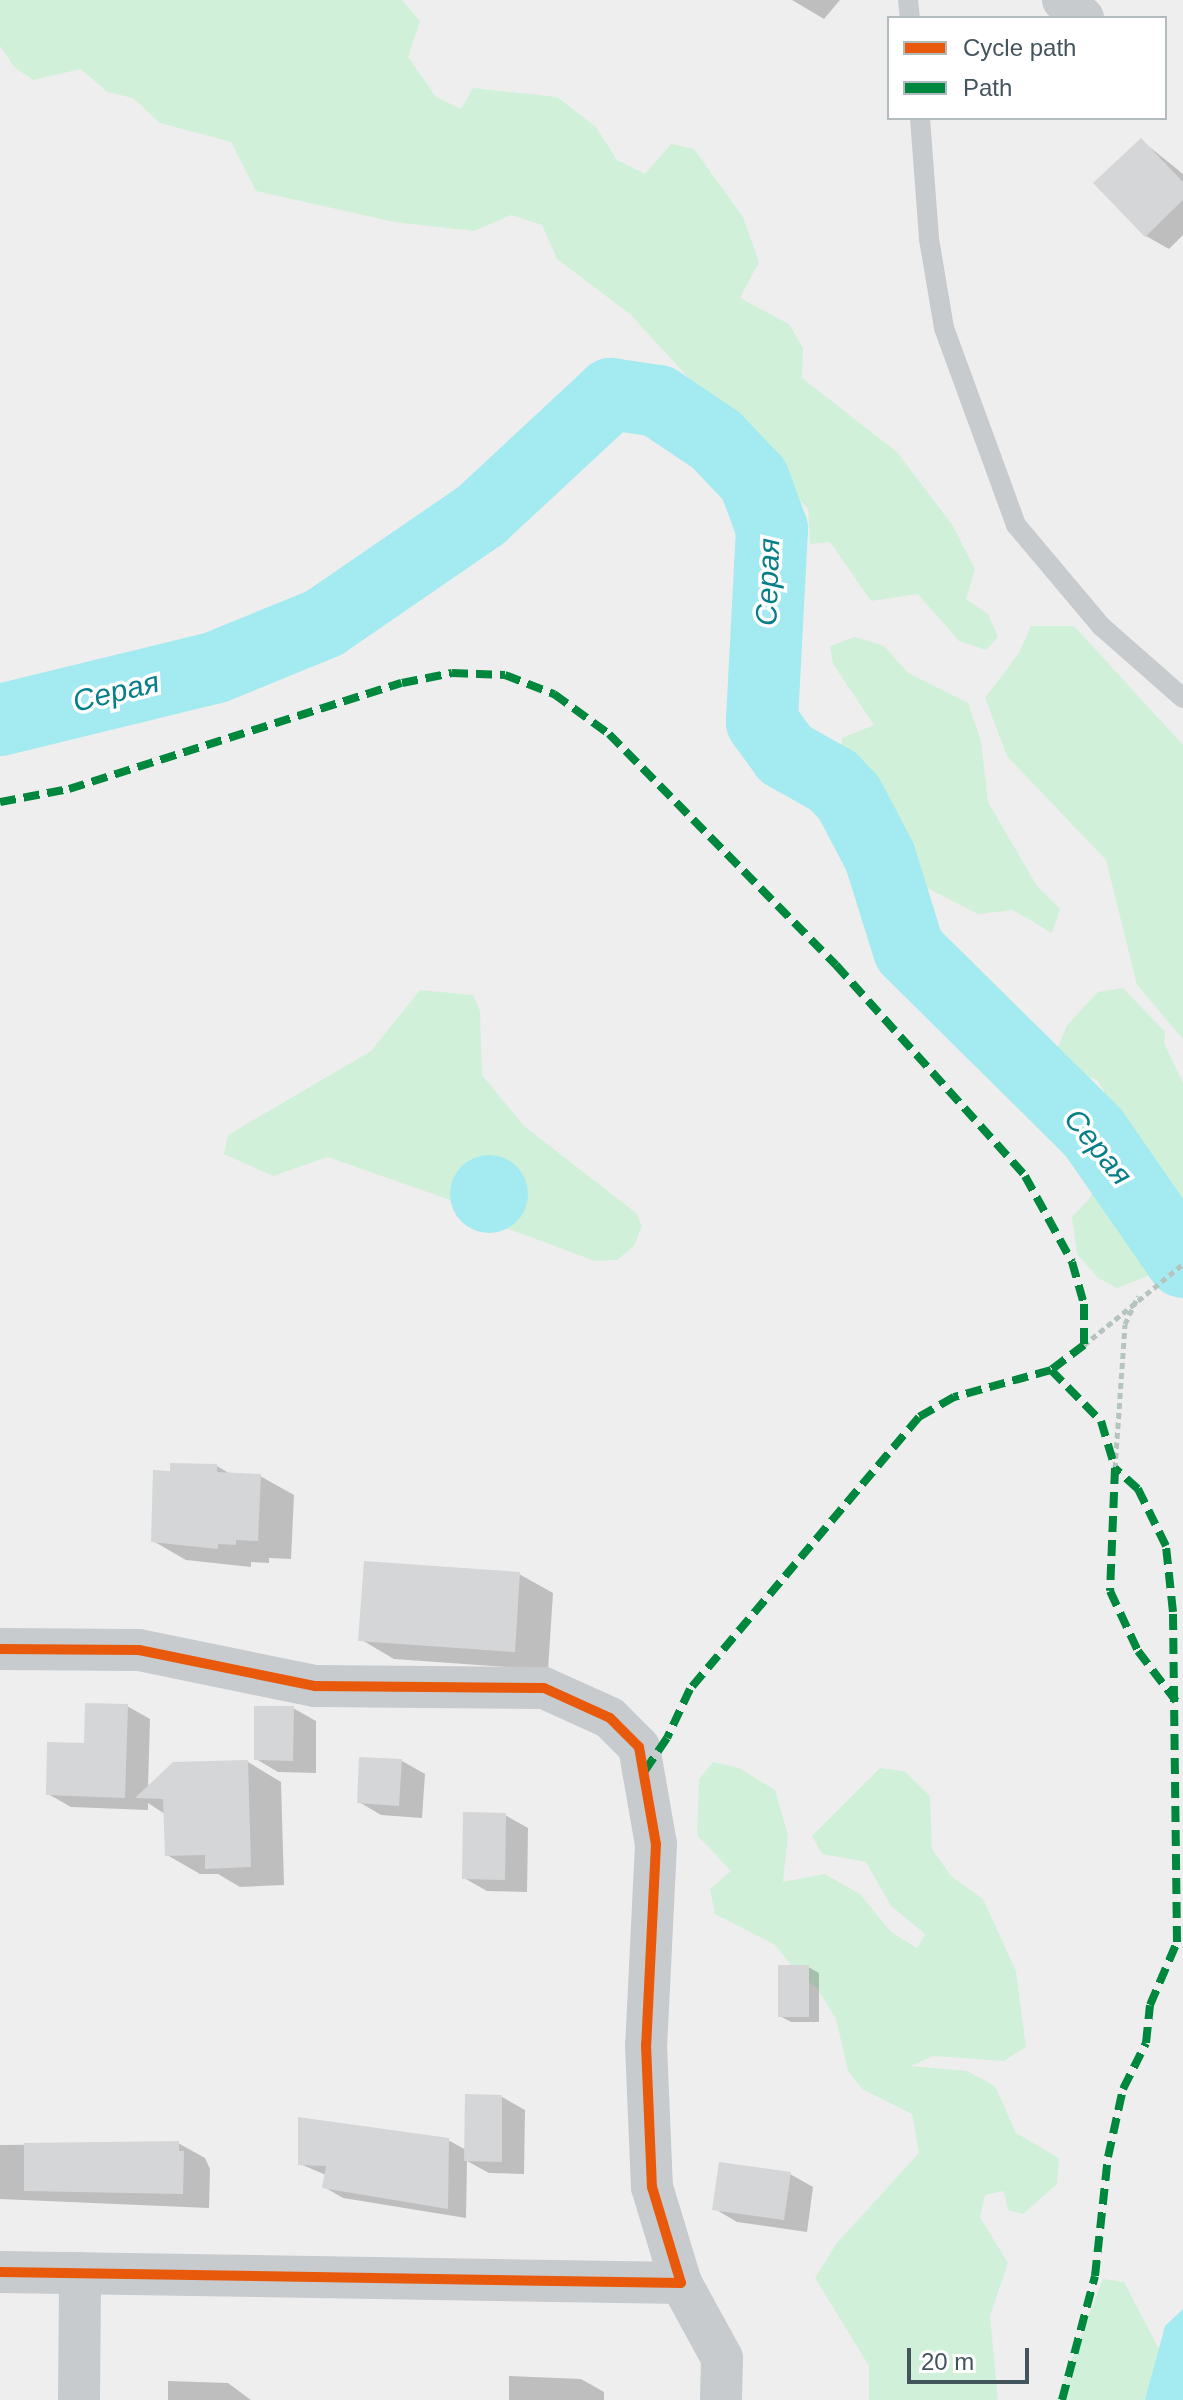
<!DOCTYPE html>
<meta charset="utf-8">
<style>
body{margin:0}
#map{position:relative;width:1183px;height:2400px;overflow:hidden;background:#efeeee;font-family:Helvetica,sans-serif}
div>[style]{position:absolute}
.green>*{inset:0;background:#d1f0d9}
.water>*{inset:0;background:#a3eaf1}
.round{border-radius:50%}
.shadow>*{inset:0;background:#0003}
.river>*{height:72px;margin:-36px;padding:0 36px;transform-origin:36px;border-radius:36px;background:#a3eaf1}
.building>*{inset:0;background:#d5d6d7}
.path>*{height:5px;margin-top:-2.5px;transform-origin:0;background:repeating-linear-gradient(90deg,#b6c4be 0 6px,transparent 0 10px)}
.lane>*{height:20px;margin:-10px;padding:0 10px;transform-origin:10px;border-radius:10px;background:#c7cbce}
.street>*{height:42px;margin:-21px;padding:0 21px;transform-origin:21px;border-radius:21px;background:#c7cbce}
.quiet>*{height:8px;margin-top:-4px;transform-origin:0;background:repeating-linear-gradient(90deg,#00873e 0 16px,transparent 0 24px)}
.cycleway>*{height:10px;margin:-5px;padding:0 5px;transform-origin:5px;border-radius:5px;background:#e8590c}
span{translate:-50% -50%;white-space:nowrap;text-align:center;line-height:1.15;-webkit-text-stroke:7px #fff;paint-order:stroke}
.water-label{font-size:30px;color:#067f89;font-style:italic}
.legend{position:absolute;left:887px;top:16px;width:280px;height:104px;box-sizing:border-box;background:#fff;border:2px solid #b4bbbe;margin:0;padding:10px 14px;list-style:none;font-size:24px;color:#44545c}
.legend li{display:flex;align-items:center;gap:16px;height:40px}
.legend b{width:40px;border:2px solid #b4bbbe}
.scale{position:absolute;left:907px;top:2348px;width:122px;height:36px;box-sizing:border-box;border:4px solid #44545c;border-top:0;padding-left:10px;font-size:24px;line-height:28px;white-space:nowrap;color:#44545c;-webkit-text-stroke:6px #fff;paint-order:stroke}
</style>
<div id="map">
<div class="green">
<div style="clip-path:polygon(0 0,402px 0,420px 21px,408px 57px,436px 97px,461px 109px,473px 88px,557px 97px,596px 127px,617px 160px,645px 174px,671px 144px,694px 149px,743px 217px,759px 262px,740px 298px,789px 324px,803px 348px,802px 378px,897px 452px,953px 526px,975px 569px,966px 599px,988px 614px,998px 637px,986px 650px,959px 641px,918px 594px,871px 601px,830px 542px,810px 544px,808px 509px,631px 315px,557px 259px,542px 225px,511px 215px,474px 231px,394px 222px,256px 191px,231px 142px,160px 123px,133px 98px,107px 92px,81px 69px,33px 80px,14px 67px,0 46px)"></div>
<div style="clip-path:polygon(1031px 626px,1074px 626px,1183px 745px,1183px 1039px,1137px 985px,1106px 860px,1007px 756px,985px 698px,1019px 653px)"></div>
<div style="clip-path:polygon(855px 637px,884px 646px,908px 673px,968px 703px,981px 741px,988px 802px,1037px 886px,1060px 909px,1052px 933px,1013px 910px,978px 914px,896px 872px,879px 836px,884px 804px,841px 774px,842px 738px,874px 725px,833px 664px,830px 646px)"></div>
<div style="clip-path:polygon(1123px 988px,1165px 1032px,1164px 1043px,1183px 1083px,1183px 1232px,1180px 1237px,1150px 1234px,1158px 1261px,1150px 1275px,1117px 1288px,1098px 1278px,1077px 1254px,1072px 1217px,1090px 1198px,1106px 1142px,1102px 1126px,1088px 1116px,1088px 1108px,1103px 1102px,1105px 1094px,1098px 1081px,1059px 1063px,1058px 1047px,1067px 1025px,1098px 992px)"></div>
<div style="clip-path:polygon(420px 990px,473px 995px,480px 1011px,482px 1075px,524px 1126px,636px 1213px,642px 1226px,634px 1246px,617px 1260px,595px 1261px,506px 1228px,513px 1224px,458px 1173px,450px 1200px,328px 1157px,273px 1176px,224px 1154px,228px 1135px,371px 1051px)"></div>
<div style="clip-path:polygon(713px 1762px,739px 1768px,775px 1790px,788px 1835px,783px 1882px,825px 1874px,860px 1894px,891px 1932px,917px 1948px,925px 1934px,891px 1906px,866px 1862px,822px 1854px,812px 1836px,880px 1768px,904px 1771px,930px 1796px,932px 1849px,951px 1876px,983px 1899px,1016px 1971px,1026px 2047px,1004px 2061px,933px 2056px,911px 2066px,967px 2071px,995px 2086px,1016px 2133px,1059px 2158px,1057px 2184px,1023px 2214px,1008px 2210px,1004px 2191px,985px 2195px,980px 2217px,1008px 2263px,990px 2316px,998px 2400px,869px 2400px,869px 2366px,815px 2278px,836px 2244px,919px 2153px,912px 2114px,862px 2089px,848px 2071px,836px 2019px,817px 1988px,799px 1975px,774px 1944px,715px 1914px,710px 1889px,731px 1871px,697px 1835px,699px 1779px)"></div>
<div style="clip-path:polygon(1103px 2279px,1124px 2282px,1162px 2355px,1176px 2400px,1056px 2400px)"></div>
</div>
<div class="water">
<div class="round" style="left:450px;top:1155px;width:78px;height:78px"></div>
<div style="clip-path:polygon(1183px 2309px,1183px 2400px,1145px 2400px,1165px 2326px)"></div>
</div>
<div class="shadow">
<div style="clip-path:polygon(792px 0,840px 0,824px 19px)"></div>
<div style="clip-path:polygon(1141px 140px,1183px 174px,1183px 235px,1169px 249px,1146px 236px)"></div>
<div style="clip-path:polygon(217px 1466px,232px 1475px,260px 1476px,294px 1495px,291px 1559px,269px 1558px,269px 1563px,251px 1562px,251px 1567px,186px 1560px,153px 1541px,172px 1473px)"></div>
<div style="clip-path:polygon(519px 1574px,553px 1593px,548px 1670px,394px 1659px,360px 1639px)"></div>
<div style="clip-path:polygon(127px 1706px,150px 1719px,148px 1788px,248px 1762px,281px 1782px,284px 1885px,240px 1887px,218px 1874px,200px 1874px,167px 1855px,165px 1814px,148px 1803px,148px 1810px,71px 1807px,48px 1794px,86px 1745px)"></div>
<div style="clip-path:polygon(293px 1708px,316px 1721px,316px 1773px,278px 1772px,256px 1759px)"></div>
<div style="clip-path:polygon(402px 1761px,425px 1774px,422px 1818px,381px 1815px,359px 1802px)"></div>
<div style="clip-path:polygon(505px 1815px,528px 1828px,527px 1892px,487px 1891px,464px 1878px)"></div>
<div style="clip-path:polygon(808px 1967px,819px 1973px,819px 2022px,791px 2022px,780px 2016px)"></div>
<div style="clip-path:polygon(502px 2097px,525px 2110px,524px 2174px,489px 2173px,467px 2161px,466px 2218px,343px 2198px,324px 2187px,326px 2175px,300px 2164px,448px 2140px,466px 2150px)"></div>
<div style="clip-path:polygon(178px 2143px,205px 2158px,210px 2169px,209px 2208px,0 2199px,0 2145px)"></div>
<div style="clip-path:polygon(790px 2174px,813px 2187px,807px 2232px,737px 2222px,715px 2209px)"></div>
<div style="clip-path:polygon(509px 2376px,581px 2379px,604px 2392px,604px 2400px,509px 2400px)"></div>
<div style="clip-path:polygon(168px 2381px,228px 2383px,251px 2400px,168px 2400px)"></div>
</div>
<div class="river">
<div style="left:0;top:720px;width:220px;rotate:-13.7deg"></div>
<div style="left:214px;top:668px;width:119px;rotate:-22.2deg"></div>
<div style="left:324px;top:623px;width:191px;rotate:-34.5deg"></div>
<div style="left:481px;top:515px;width:178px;rotate:-42.9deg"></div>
<div style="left:611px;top:394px;width:48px;rotate:8.5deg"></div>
<div style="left:658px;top:401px;width:70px;rotate:33.9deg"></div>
<div style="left:716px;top:440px;width:55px;rotate:46.5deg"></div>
<div style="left:754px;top:480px;width:52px;rotate:69.8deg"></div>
<div style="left:772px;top:529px;width:193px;rotate:93deg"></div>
<div style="left:762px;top:722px;width:39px;rotate:54deg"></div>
<div style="left:785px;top:754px;width:55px;rotate:29.4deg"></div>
<div style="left:833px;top:781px;width:23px;rotate:47deg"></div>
<div style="left:849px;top:798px;width:67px;rotate:62.3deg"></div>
<div style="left:880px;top:857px;width:97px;rotate:72.7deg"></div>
<div style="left:909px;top:950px;width:259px;rotate:44.7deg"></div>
<div style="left:1093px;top:1132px;width:158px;rotate:55.3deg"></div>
</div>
<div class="building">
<div style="clip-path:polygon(1141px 138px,1183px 182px,1183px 200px,1145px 237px,1093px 183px)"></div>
<div style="clip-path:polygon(170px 1463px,217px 1464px,217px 1472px,261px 1474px,258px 1541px,236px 1540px,236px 1545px,218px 1544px,218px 1549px,151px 1542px,153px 1470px,170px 1471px)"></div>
<div style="clip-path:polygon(364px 1561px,520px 1572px,515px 1652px,358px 1641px)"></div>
<div style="clip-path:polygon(85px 1703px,128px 1704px,125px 1798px,46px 1795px,47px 1742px,84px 1743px)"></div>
<div style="clip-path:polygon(254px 1706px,294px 1706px,293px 1761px,254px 1760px)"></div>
<div style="clip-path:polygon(359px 1757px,402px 1759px,399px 1806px,357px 1803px)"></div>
<div style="clip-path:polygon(248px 1760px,251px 1867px,205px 1869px,205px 1855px,165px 1856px,163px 1799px,135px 1798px,173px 1762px)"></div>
<div style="clip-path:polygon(463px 1812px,506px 1813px,505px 1880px,462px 1879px)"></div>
<div style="clip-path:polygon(778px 1965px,809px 1965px,809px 2017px,778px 2017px)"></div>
<div style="clip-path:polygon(465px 2094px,502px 2095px,502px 2162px,464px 2161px)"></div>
<div style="clip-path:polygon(298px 2117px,449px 2138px,448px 2209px,322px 2188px,326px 2166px,298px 2165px)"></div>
<div style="clip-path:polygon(179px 2141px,179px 2151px,184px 2151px,183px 2194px,24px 2191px,24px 2143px)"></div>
<div style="clip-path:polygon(719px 2162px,791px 2172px,784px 2220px,712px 2210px)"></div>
</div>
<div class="path">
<div style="left:1084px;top:1345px;width:128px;rotate:-39.3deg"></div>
<div style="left:1115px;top:1468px;width:144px;rotate:-86deg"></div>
<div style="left:1125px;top:1324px;width:31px;rotate:-65deg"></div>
</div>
<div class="lane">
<div style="left:908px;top:0;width:18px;rotate:84deg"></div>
<div style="left:920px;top:118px;width:121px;rotate:85.7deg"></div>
<div style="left:929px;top:239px;width:90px;rotate:80.4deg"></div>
<div style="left:944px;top:328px;width:210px;rotate:69.9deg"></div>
<div style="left:1016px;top:525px;width:132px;rotate:49.9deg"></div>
<div style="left:1101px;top:626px;width:109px;rotate:41.3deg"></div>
</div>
<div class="street">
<div style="left:1063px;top:0;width:27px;rotate:42deg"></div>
<div style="left:0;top:1649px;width:139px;rotate:0.4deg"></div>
<div style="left:139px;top:1650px;width:180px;rotate:11.6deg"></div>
<div style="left:315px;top:1686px;width:229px;rotate:0.5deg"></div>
<div style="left:544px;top:1688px;width:72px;rotate:24.4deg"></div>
<div style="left:610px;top:1718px;width:41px;rotate:45deg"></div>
<div style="left:639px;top:1747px;width:98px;rotate:80.1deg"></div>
<div style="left:656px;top:1844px;width:201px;rotate:92.8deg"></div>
<div style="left:646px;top:2045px;width:142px;rotate:87.6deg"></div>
<div style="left:652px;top:2187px;width:100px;rotate:73.2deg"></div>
<div style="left:681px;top:2283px;width:681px;rotate:-179.07deg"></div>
<div style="left:681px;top:2283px;width:85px;rotate:61.3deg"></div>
<div style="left:722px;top:2358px;width:42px;rotate:91.4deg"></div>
<div style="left:79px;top:2400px;width:127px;rotate:-89.5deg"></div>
</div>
<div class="quiet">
<div style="left:0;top:802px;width:70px;rotate:-10.7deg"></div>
<div style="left:69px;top:789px;width:349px;rotate:-17.7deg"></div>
<div style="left:402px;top:683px;width:51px;rotate:-11.3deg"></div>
<div style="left:452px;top:673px;width:53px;rotate:2.2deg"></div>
<div style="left:505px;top:675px;width:53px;rotate:21.2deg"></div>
<div style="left:554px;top:694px;width:68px;rotate:36deg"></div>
<div style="left:609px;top:734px;width:324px;rotate:45.5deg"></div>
<div style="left:836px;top:965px;width:283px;rotate:48.1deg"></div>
<div style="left:1025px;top:1176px;width:98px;rotate:61.3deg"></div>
<div style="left:1072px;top:1262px;width:44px;rotate:74.1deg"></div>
<div style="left:1084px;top:1304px;width:41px;rotate:90deg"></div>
<div style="left:1084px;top:1345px;width:41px;rotate:142.9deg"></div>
<div style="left:1051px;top:1370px;width:101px;rotate:164.4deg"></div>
<div style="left:954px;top:1397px;width:40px;rotate:150.3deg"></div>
<div style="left:919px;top:1417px;width:356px;rotate:130.1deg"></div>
<div style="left:690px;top:1689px;width:54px;rotate:115.1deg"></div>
<div style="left:667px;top:1738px;width:41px;rotate:124.1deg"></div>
<div style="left:1051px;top:1370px;width:71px;rotate:45.6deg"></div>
<div style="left:1101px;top:1421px;width:49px;rotate:73.4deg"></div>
<div style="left:1115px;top:1468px;width:123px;rotate:92.3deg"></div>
<div style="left:1110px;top:1591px;width:66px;rotate:65deg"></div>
<div style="left:1138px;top:1651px;width:63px;rotate:52.8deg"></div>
<div style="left:1062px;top:2400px;width:128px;rotate:-75.1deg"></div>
<div style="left:1095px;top:2276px;width:120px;rotate:-83.8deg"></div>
<div style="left:1108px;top:2157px;width:70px;rotate:-77.6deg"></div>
<div style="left:1123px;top:2089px;width:51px;rotate:-63.4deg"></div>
<div style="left:1146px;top:2043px;width:38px;rotate:-84deg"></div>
<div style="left:1150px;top:2005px;width:69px;rotate:-66.8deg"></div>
<div style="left:1177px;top:1942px;width:330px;rotate:-90.7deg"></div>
<div style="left:1173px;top:1612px;width:66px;rotate:-96.1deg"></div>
<div style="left:1166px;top:1546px;width:64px;rotate:-116.2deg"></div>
<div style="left:1138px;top:1489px;width:31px;rotate:-138deg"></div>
</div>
<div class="cycleway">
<div style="left:0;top:1649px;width:139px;rotate:0.4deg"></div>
<div style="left:139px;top:1650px;width:180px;rotate:11.6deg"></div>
<div style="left:315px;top:1686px;width:229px;rotate:0.5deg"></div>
<div style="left:544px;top:1688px;width:72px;rotate:24.4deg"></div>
<div style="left:610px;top:1718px;width:41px;rotate:45deg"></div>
<div style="left:639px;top:1747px;width:98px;rotate:80.1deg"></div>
<div style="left:656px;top:1844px;width:201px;rotate:92.8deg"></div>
<div style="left:646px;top:2045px;width:142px;rotate:87.6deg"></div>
<div style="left:652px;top:2187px;width:100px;rotate:73.2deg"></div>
<div style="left:681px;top:2283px;width:681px;rotate:-179.07deg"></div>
</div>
<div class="water-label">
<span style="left:768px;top:582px;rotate:-88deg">Серая</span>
<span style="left:116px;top:692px;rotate:-14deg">Серая</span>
<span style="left:1098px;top:1147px;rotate:51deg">Серая</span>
</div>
<ul class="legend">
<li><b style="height:10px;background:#e8590c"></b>Cycle path</li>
<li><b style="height:10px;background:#00873e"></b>Path</li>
</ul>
<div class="scale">20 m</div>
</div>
